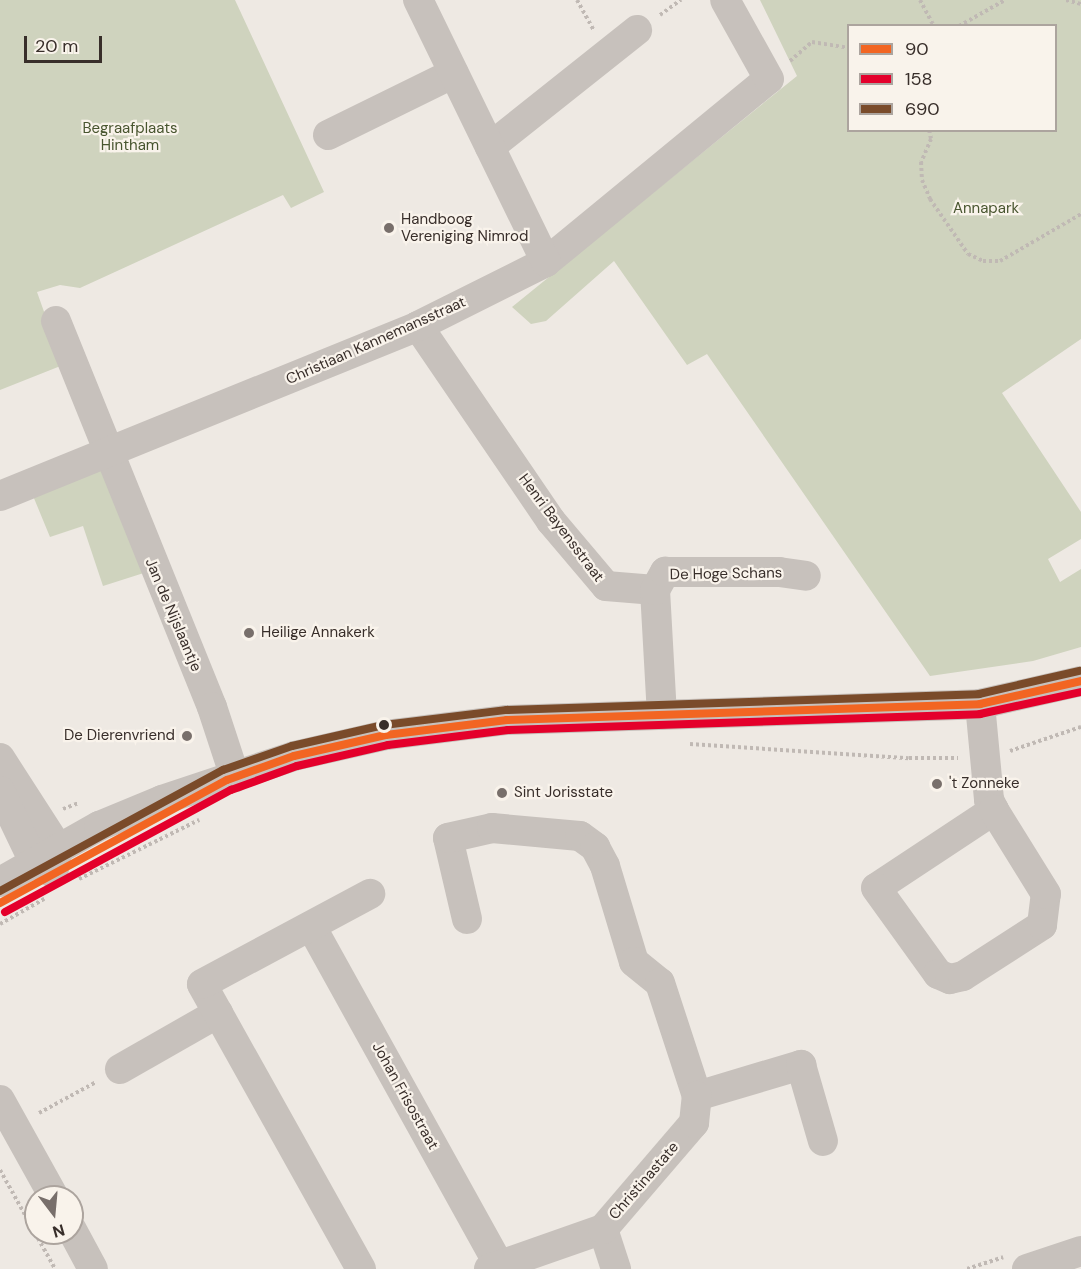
<!DOCTYPE html>
<style>
body{margin:0}
#map{position:relative;width:1081px;height:1269px;overflow:hidden;background:#eee9e3;font-family:"DM Sans",sans-serif}
div>[style]{position:absolute}
.green>*{inset:0;background:#cfd3be}
.path>*{height:4px;margin-top:-2px;transform-origin:0;background:repeating-linear-gradient(90deg,#c0b9b4 0 3px,transparent 0 6px)}
.minor>*{height:30px;margin:-15px;padding:0 15px;transform-origin:15px;border-radius:15px;background:#c7c1bc}
.bus-1>*{height:8px;margin:-4px;padding:0 4px;transform-origin:4px;border-radius:4px;background:#f26522}
.bus-2>*{height:8px;margin:-4px;padding:0 4px;transform-origin:4px;border-radius:4px;background:#e4002b}
.bus-3>*{height:8px;margin:-4px;padding:0 4px;transform-origin:4px;border-radius:4px;background:#7a4b2a}
.dots>*{width:16px;height:16px;translate:-50% -50%;box-sizing:border-box;border:3px solid #f9f3eb;border-radius:50%}
span{translate:-50% -50%;white-space:nowrap;text-align:center;line-height:1.15;-webkit-text-stroke:4.5px #f9f3eb;paint-order:stroke}
.park-label{font-size:15px;color:#48552f}
.poi-label{font-size:15px;color:#382e2a}
.left{translate:0 -50%;text-align:left}
.right{translate:-100% -50%;text-align:right}
.street-label{font-size:15px;color:#382e2a}
.legend{position:absolute;left:847px;top:24px;width:210px;height:108px;box-sizing:border-box;background:#f9f3eb;border:2px solid #aca49e;margin:0;padding:8px 10px;list-style:none;font-size:18px;color:#382e2a}
.legend li{display:flex;align-items:center;gap:12px;height:30px}
.legend b{width:30px;border:2px solid #aca49e}
.north{position:absolute;left:24px;top:1185px;width:60px;height:60px;box-sizing:border-box;background:#f9f3eb;border:2px solid #aca49e;border-radius:50%;rotate:164deg;font-size:16px;font-weight:700;line-height:24px;text-align:center;color:#382e2a}
.north::after{content:'';display:block;margin:auto;width:21px;height:27px;background:#786f6b;clip-path:polygon(50% 0,100% 100%,50% 72%,0 100%)}
.scale{position:absolute;left:24px;top:36px;width:78px;height:27px;box-sizing:border-box;border:3px solid #382e2a;border-top:0;padding-left:8px;font-size:18px;line-height:21px;white-space:nowrap;color:#382e2a;-webkit-text-stroke:4px #f9f3eb;paint-order:stroke}
</style>
<div id="map">
<div class="green">
<div style="clip-path:polygon(0 0,235px 0,324px 192px,291px 208px,283px 195px,80px 288px,60px 285px,37px 292px,63px 365px,0 390px)"></div>
<div style="clip-path:polygon(evenodd,760px 0,1081px 0,1081px 339px,1002px 393px,1081px 512px,1081px 539px,1048px 559px,1060px 582px,1081px 569px,1081px 647px,1033px 661px,930px 676px,707px 354px,687px 365px,614px 261px,546px 321px,531px 324px,512px 307px,797px 76px,760px 0,848px 26px,1056px 26px,1056px 130px,848px 130px,848px 26px)"></div>
<div style="clip-path:polygon(106px 460px,150px 571px,103px 586px,83px 526px,50px 537px,31px 491px)"></div>
</div>
<div class="path">
<div style="left:577px;top:0;width:35px;rotate:61deg"></div>
<div style="left:920px;top:0;width:30px;rotate:62deg"></div>
<div style="left:1066px;top:0;width:16px;rotate:15deg"></div>
<div style="left:660px;top:15px;width:26px;rotate:-36deg"></div>
<div style="left:959px;top:26px;width:53px;rotate:-29.5deg"></div>
<div style="left:790px;top:61px;width:29px;rotate:-41deg"></div>
<div style="left:812px;top:42px;width:36px;rotate:9deg"></div>
<div style="left:929px;top:130px;width:9px;rotate:77deg"></div>
<div style="left:931px;top:139px;width:25px;rotate:113deg"></div>
<div style="left:921px;top:162px;width:18px;rotate:87deg"></div>
<div style="left:922px;top:180px;width:21px;rotate:67deg"></div>
<div style="left:930px;top:199px;width:67px;rotate:55.4deg"></div>
<div style="left:968px;top:254px;width:17px;rotate:25deg"></div>
<div style="left:983px;top:261px;width:17px"></div>
<div style="left:1000px;top:261px;width:94px;rotate:-30.1deg"></div>
<div style="left:690px;top:744px;width:219px;rotate:3.7deg"></div>
<div style="left:909px;top:758px;width:49px"></div>
<div style="left:1010px;top:751px;width:75px;rotate:-18.7deg"></div>
<div style="left:63px;top:809px;width:17px;rotate:-21deg"></div>
<div style="left:79px;top:879px;width:134px;rotate:-26.2deg"></div>
<div style="left:0;top:924px;width:51px;rotate:-29.6deg"></div>
<div style="left:39px;top:1113px;width:65px;rotate:-28.5deg"></div>
<div style="left:0;top:1170px;width:113px;rotate:60.9deg"></div>
<div style="left:967px;top:1269px;width:38px;rotate:-18deg"></div>
</div>
<div class="minor">
<div style="left:328px;top:135px;width:140px;rotate:-26.2deg"></div>
<div style="left:490px;top:147px;width:188px;rotate:-38.5deg"></div>
<div style="left:546px;top:262px;width:288px;rotate:-39.4deg"></div>
<div style="left:769px;top:79px;width:90px;rotate:-119.1deg"></div>
<div style="left:56px;top:321px;width:416px;rotate:68deg"></div>
<div style="left:212px;top:707px;width:74px;rotate:71.8deg"></div>
<div style="left:418px;top:326px;width:236px;rotate:55.7deg"></div>
<div style="left:551px;top:521px;width:85px;rotate:49.8deg"></div>
<div style="left:606px;top:586px;width:49px;rotate:4.7deg"></div>
<div style="left:655px;top:590px;width:125px;rotate:86.8deg"></div>
<div style="left:0;top:496px;width:451px;rotate:-22.1deg"></div>
<div style="left:418px;top:326px;width:143px;rotate:-26.6deg"></div>
<div style="left:546px;top:262px;width:292px;rotate:-116deg"></div>
<div style="left:655px;top:590px;width:21px;rotate:-61deg"></div>
<div style="left:665px;top:572px;width:114px"></div>
<div style="left:779px;top:572px;width:27px;rotate:8deg"></div>
<div style="left:980px;top:704px;width:96px;rotate:84.6deg"></div>
<div style="left:989px;top:800px;width:11px;rotate:63deg"></div>
<div style="left:994px;top:810px;width:141px;rotate:146.5deg"></div>
<div style="left:876px;top:888px;width:106px;rotate:54.2deg"></div>
<div style="left:938px;top:974px;width:13px;rotate:23deg"></div>
<div style="left:950px;top:979px;width:13px;rotate:-13deg"></div>
<div style="left:963px;top:976px;width:94px;rotate:-32.8deg"></div>
<div style="left:1042px;top:925px;width:31px;rotate:-83deg"></div>
<div style="left:1046px;top:894px;width:99px;rotate:-121.8deg"></div>
<div style="left:0;top:758px;width:107px;rotate:57.2deg"></div>
<div style="left:58px;top:848px;width:25px;rotate:101deg"></div>
<div style="left:53px;top:873px;width:22px;rotate:-150deg"></div>
<div style="left:34px;top:862px;width:79px;rotate:-115.6deg"></div>
<div style="left:0;top:882px;width:114px;rotate:-29.5deg"></div>
<div style="left:99px;top:826px;width:68px;rotate:-22.4deg"></div>
<div style="left:162px;top:800px;width:139px;rotate:-18.4deg"></div>
<div style="left:294px;top:756px;width:94px;rotate:-12.9deg"></div>
<div style="left:386px;top:735px;width:122px;rotate:-7.1deg"></div>
<div style="left:507px;top:720px;width:473px;rotate:-1.9deg"></div>
<div style="left:980px;top:704px;width:104px;rotate:-12.8deg"></div>
<div style="left:467px;top:919px;width:83px;rotate:-103.2deg"></div>
<div style="left:448px;top:838px;width:45px;rotate:-12.8deg"></div>
<div style="left:492px;top:828px;width:88px;rotate:5.2deg"></div>
<div style="left:580px;top:836px;width:19px;rotate:36deg"></div>
<div style="left:595px;top:847px;width:21px;rotate:62deg"></div>
<div style="left:605px;top:866px;width:100px;rotate:73.2deg"></div>
<div style="left:634px;top:962px;width:33px;rotate:39deg"></div>
<div style="left:660px;top:983px;width:119px;rotate:71.9deg"></div>
<div style="left:697px;top:1096px;width:109px;rotate:-16.6deg"></div>
<div style="left:801px;top:1065px;width:79px;rotate:73.9deg"></div>
<div style="left:311px;top:926px;width:388px;rotate:61deg"></div>
<div style="left:120px;top:1069px;width:113px;rotate:-29.7deg"></div>
<div style="left:0;top:1100px;width:111px;rotate:60.9deg"></div>
<div style="left:72px;top:1230px;width:44px;rotate:61.7deg"></div>
<div style="left:361px;top:1269px;width:326px;rotate:-119.2deg"></div>
<div style="left:202px;top:984px;width:191px;rotate:-28.2deg"></div>
<div style="left:489px;top:1269px;width:121px;rotate:-19.3deg"></div>
<div style="left:616px;top:1269px;width:42px;rotate:-108deg"></div>
<div style="left:603px;top:1229px;width:140px;rotate:-49.4deg"></div>
<div style="left:694px;top:1123px;width:27px;rotate:-84deg"></div>
<div style="left:1027px;top:1269px;width:57px;rotate:-18.4deg"></div>
</div>
<div class="bus-1">
<div style="left:0;top:903px;width:258px;rotate:-28.5deg"></div>
<div style="left:227px;top:780px;width:71px;rotate:-19.7deg"></div>
<div style="left:294px;top:756px;width:94px;rotate:-12.9deg"></div>
<div style="left:386px;top:735px;width:122px;rotate:-7.1deg"></div>
<div style="left:507px;top:720px;width:473px;rotate:-1.9deg"></div>
<div style="left:980px;top:704px;width:104px;rotate:-12.8deg"></div>
</div>
<div class="bus-2">
<div style="left:5px;top:912px;width:257px;rotate:-28.4deg"></div>
<div style="left:231px;top:790px;width:70px;rotate:-20deg"></div>
<div style="left:297px;top:766px;width:93px;rotate:-13deg"></div>
<div style="left:388px;top:745px;width:121px;rotate:-7.1deg"></div>
<div style="left:508px;top:730px;width:472px;rotate:-1.9deg"></div>
<div style="left:980px;top:714px;width:103px;rotate:-12.3deg"></div>
</div>
<div class="bus-3">
<div style="left:0;top:891px;width:254px;rotate:-28.5deg"></div>
<div style="left:223px;top:770px;width:73px;rotate:-19.2deg"></div>
<div style="left:292px;top:746px;width:94px;rotate:-12.9deg"></div>
<div style="left:384px;top:725px;width:124px;rotate:-7deg"></div>
<div style="left:507px;top:710px;width:472px;rotate:-1.9deg"></div>
<div style="left:979px;top:694px;width:103px;rotate:-13deg"></div>
</div>
<div class="dots">
<div style="left:389px;top:228px;background:#786f6b"></div>
<div style="left:249px;top:633px;background:#786f6b"></div>
<div style="left:384px;top:725px;background:#382e2a"></div>
<div style="left:187px;top:736px;background:#786f6b"></div>
<div style="left:937px;top:784px;background:#786f6b"></div>
<div style="left:502px;top:793px;background:#786f6b"></div>
</div>
<div class="park-label">
<span style="left:130px;top:137px">Begraafplaats<br>Hintham</span>
<span style="left:986px;top:209px">Annapark</span>
</div>
<div class="poi-label">
<span class="left" style="left:401px;top:228px">Handboog<br>Vereniging Nimrod</span>
<span class="left" style="left:261px;top:633px">Heilige Annakerk</span>
<span class="right" style="left:175px;top:736px">De Dierenvriend</span>
<span class="left" style="left:949px;top:784px">'t Zonneke</span>
<span class="left" style="left:514px;top:793px">Sint Jorisstate</span>
</div>
<div class="street-label">
<span style="left:376px;top:341px;rotate:-24deg">Christiaan Kannemansstraat</span>
<span style="left:561px;top:528px;rotate:53deg">Henri Bayensstraat</span>
<span style="left:726px;top:574px;rotate:-1deg">De Hoge Schans</span>
<span style="left:173px;top:615px;rotate:67deg">Jan de Nijslaantje</span>
<span style="left:405px;top:1096px;rotate:61deg">Johan Frisostraat</span>
<span style="left:644px;top:1181px;rotate:-49deg">Christinastate</span>
</div>
<ul class="legend">
<li><b style="height:8px;background:#f26522"></b>90</li>
<li><b style="height:8px;background:#e4002b"></b>158</li>
<li><b style="height:8px;background:#7a4b2a"></b>690</li>
</ul>
<div class="north">N</div>
<div class="scale">20 m</div>
</div>
